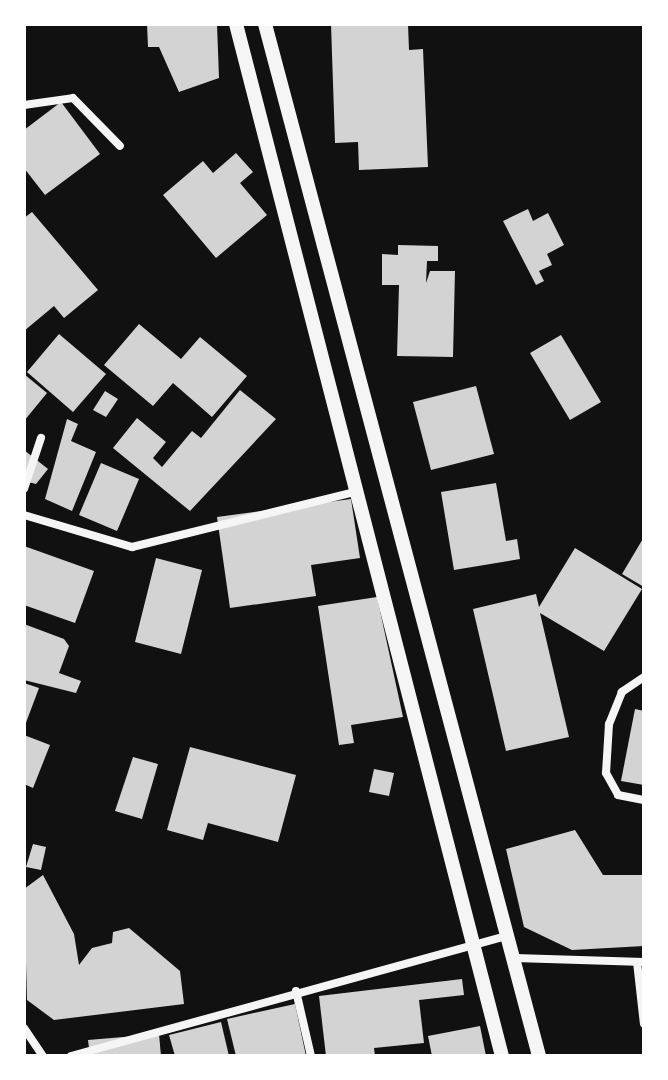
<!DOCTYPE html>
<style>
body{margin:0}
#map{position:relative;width:668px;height:1080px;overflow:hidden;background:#111;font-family:Figtree,sans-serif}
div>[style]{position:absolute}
.building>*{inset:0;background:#d3d3d3}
.minor>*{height:8px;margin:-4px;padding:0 4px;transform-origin:4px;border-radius:4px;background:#f5f5f5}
.tertiary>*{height:14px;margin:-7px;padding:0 7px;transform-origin:7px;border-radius:7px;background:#f5f5f5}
span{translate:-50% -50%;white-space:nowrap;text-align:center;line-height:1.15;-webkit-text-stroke:6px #fff;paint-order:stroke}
.frame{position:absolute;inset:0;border:26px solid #fff;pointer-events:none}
</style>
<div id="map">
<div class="building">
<div style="clip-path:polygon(147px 24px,217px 24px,219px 78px,179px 92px,159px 47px,148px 47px)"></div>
<div style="clip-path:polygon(331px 24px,408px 24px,409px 50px,423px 49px,428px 167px,359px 170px,358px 142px,335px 143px)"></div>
<div style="clip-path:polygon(61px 102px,100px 154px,45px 195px,24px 168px,24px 130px)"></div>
<div style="clip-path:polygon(236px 153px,253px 172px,240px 183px,267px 215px,216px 258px,163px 195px,203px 161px,213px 173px)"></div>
<div style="clip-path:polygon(528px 209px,533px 221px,548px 213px,564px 245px,547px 254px,552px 265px,539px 271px,544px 281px,536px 285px,503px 221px)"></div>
<div style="clip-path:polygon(32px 212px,98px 290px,64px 318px,54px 306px,24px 331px,24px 218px)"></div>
<div style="clip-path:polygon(398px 245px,438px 246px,438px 261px,427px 261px,426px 283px,430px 271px,455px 271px,453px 357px,397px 356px,399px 285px,382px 285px,382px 254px,398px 255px)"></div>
<div style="clip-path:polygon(139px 324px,181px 359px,200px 337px,247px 376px,212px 417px,173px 383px,153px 406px,104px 365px)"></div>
<div style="clip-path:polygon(59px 334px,106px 374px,73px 412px,27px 372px)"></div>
<div style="clip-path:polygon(561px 335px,601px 402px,570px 420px,530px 353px)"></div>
<div style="clip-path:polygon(24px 374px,47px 393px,24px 421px)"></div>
<div style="clip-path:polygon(476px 386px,494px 454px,431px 470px,413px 402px)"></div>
<div style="clip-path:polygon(240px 390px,276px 419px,190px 511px,113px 448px,137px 418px,166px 442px,153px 458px,162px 467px,192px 431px,201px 438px)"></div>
<div style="clip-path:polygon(105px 391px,118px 399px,106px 417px,93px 410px)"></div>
<div style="clip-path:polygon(67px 419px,78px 424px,71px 441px,96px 452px,72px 511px,45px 499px)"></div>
<div style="clip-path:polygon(24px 450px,48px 469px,36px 484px,24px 481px)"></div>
<div style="clip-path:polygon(101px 463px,139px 479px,117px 531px,79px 515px)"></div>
<div style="clip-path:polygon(496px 483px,506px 541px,517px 539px,520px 559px,454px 570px,441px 492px)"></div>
<div style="clip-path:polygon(351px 499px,360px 558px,311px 565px,316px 596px,230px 608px,217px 517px)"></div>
<div style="clip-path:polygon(644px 537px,644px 587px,622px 574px)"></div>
<div style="clip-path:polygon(24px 546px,94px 571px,75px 623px,24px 605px)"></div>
<div style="clip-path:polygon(575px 548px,642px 589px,604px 651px,540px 613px,569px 737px,506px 751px,473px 609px,536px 594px,539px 607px)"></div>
<div style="clip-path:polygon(156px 558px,202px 570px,181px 654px,135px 642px)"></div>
<div style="clip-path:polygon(377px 597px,403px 717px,351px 725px,354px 743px,339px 745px,318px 606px)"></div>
<div style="clip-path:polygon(24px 624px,64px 639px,69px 646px,59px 673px,81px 681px,76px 693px,24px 680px)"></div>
<div style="clip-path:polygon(24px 683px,39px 688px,24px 728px)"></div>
<div style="clip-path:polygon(635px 709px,644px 711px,644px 785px,621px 781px)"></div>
<div style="clip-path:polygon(24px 735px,50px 745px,33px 788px,24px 784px)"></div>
<div style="clip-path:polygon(190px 747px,296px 775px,278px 842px,208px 823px,203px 840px,167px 830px)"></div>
<div style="clip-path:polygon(133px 757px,158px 764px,142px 819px,115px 811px)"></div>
<div style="clip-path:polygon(374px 769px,394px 773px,389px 796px,369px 792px)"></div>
<div style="clip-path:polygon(575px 830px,603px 875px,644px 875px,644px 946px,572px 950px,524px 927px,506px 849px)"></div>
<div style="clip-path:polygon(33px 844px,46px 847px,41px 870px,26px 867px)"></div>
<div style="clip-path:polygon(43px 875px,74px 934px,79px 965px,92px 948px,112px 943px,113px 932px,129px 928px,180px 971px,184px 1004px,54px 1020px,27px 1000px,24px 889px)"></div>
<div style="clip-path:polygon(462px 979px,464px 995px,419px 1000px,424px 1043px,374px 1048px,375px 1056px,326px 1056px,319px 996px)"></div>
<div style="clip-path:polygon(295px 1004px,306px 1056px,236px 1056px,227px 1019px)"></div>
<div style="clip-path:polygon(221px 1022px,229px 1056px,175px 1056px,169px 1035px)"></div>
<div style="clip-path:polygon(480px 1026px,486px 1056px,432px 1056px,428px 1036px)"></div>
<div style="clip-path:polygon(159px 1034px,161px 1056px,90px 1056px,88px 1040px)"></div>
</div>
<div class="minor">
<div style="left:24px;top:105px;width:49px;rotate:-8.1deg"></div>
<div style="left:73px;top:98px;width:67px;rotate:45.6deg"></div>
<div style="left:24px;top:489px;width:54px;rotate:-71.6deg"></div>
<div style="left:24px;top:515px;width:113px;rotate:16.5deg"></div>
<div style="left:132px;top:547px;width:233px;rotate:-13.9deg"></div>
<div style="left:644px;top:677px;width:27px;rotate:146deg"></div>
<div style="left:622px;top:692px;width:35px;rotate:112deg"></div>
<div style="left:609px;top:724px;width:49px;rotate:93.5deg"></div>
<div style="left:606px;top:773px;width:25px;rotate:61deg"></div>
<div style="left:618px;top:795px;width:26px;rotate:11deg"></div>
<div style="left:515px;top:958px;width:129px;rotate:1.8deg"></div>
<div style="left:637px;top:962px;width:62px;rotate:83.6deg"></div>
<div style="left:296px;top:991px;width:67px;rotate:77deg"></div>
<div style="left:24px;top:1028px;width:34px;rotate:56deg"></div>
<div style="left:71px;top:1056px;width:452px;rotate:-15.4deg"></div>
</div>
<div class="tertiary">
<div style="left:236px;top:24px;width:1066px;rotate:75.55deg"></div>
<div style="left:265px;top:24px;width:1068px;rotate:75.13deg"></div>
</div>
<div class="frame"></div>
</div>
